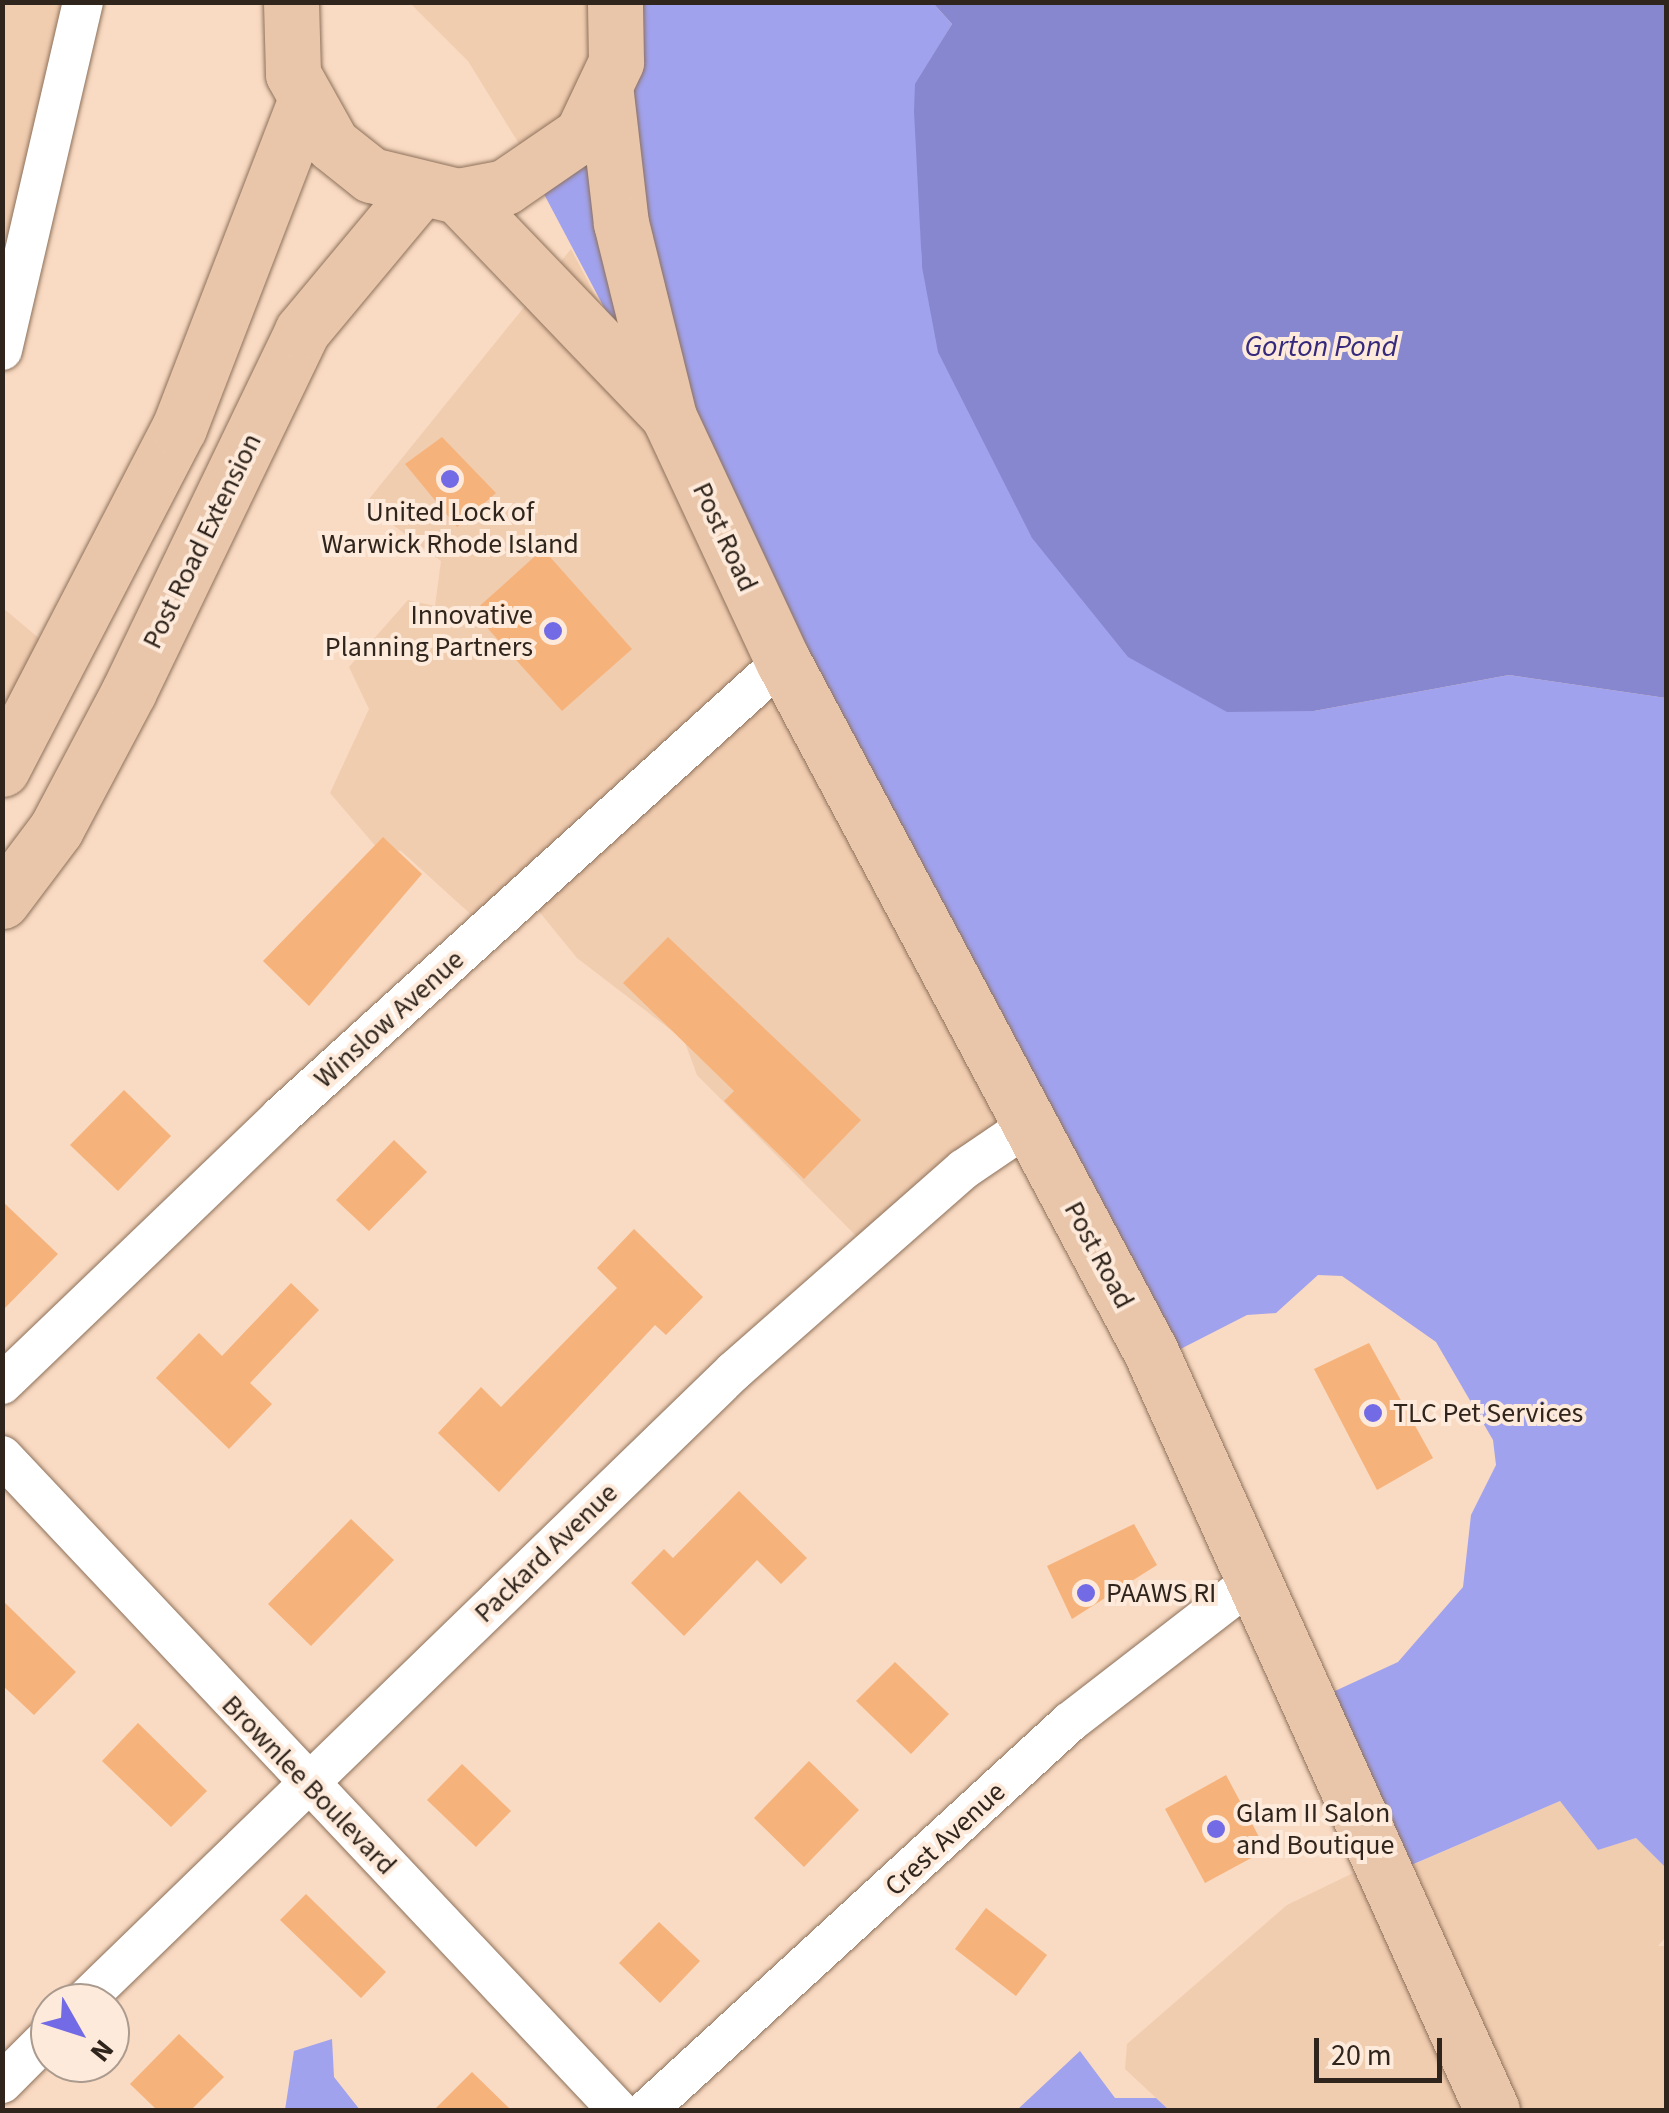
<!DOCTYPE html>
<html>
<head>
<meta charset="utf-8">
<style>
	body { margin:0 }
	#map { position:relative; width:1669px; height:2113px; overflow:hidden; background:#f9dac2; font-family:"Source Sans 3",sans-serif }
	div>[style] { position:absolute }
	.built>* { inset:0; background:#f1cdb0 }
	.forest>* { inset:0; background:#a1a2ed }
	.water>* { inset:0; background:#8787cf }
	.building>* { inset:0; background:#f6b27b }
	.roads { filter:drop-shadow(0 0 2px #8d715b) drop-shadow(0 0 2px #8d715b) }
	.street>* { height:40px; margin:-20px; padding:0 20px; transform-origin:20px; border-radius:20px; background:#fff }
	.primary>* { height:55px; margin:-27.5px; padding:0 27.5px; transform-origin:27.5px; border-radius:27.5px; background:#e9c6aa }
	.dots>* { width:28px; height:28px; translate:-50% -50%; box-sizing:border-box; border:5px solid #fdeadb; border-radius:50% }
	span { translate:-50% -50%; white-space:nowrap; text-align:center; line-height:1.15; -webkit-text-stroke:8px #fdeadb; paint-order:stroke }
	.poi-label { font-size:28px; color:#30251c }
	.right { translate:-100% -50%; text-align:right }
	.left { translate:0 -50%; text-align:left }
	.street-label { font-size:28px; color:#30251c }
	.water-label { font-size:30px; color:#34297d; font-style:italic }
	.frame { position:absolute; inset:0; border:5px solid #30251c; pointer-events:none }
	.north { position:absolute; left:30px; top:1983px; width:100px; height:100px; box-sizing:border-box; background:#fdeadb; border:2px solid #ab9b8f; border-radius:50%; rotate:129deg; font-size:28px; font-weight:700; line-height:40px; text-align:center; color:#30251c }
	.north::after { content:''; display:block; margin:auto; width:35px; height:45px; background:#736ae5; clip-path:polygon(50% 0,100% 100%,50% 72%,0 100%) }
	.scale { position:absolute; left:1314px; top:2038px; width:128px; height:45px; box-sizing:border-box; border:5px solid #30251c; border-top:0; padding-left:12px; font-size:30px; line-height:35px; white-space:nowrap; color:#30251c; -webkit-text-stroke:8px #fdeadb; paint-order:stroke }
</style>
</head>
<body>
<div id="map">
	<div class="built">
		<i style="clip-path:polygon(3px 3px,88px 3px,3px 359px)"></i>
		<i style="clip-path:polygon(410px 3px,631px 3px,558px 122px,521px 147px,468px 61px)"></i>
		<i style="clip-path:polygon(571px 249px,1026px 1119px,868px 1248px,697px 1075px,684px 1040px,577px 958px,533px 904px,487px 929px,401px 851px,378px 849px,330px 793px,369px 709px,349px 667px,408px 600px,435px 606px,441px 561px,365px 504px)"></i>
		<i style="clip-path:polygon(3px 608px,72px 666px,3px 763px)"></i>
		<i style="clip-path:polygon(1560px 1801px,1598px 1850px,1636px 1838px,1666px 1868px,1666px 1937px,1658px 1946px,1666px 1946px,1666px 2110px,1169px 2110px,1125px 2069px,1127px 2044px,1287px 1905px,1378px 1861px,1396px 1872px)"></i>
	</div>
	<div class="forest">
		<i style="clip-path:polygon(631px 3px,933px 3px,952px 24px,916px 84px,922px 267px,1314px 711px,1509px 675px,1666px 698px,1666px 1868px,1636px 1838px,1598px 1850px,1560px 1801px,1395px 1872px,1311px 1702px,1398px 1662px,1463px 1587px,1471px 1515px,1496px 1465px,1493px 1440px,1436px 1342px,1342px 1276px,1318px 1275px,1276px 1313px,1247px 1315px,1161px 1359px,536px 179px)"></i>
		<i style="clip-path:polygon(332px 2039px,334px 2077px,360px 2110px,285px 2110px,294px 2051px)"></i>
		<i style="clip-path:polygon(1080px 2051px,1115px 2098px,1156px 2098px,1169px 2110px,1017px 2110px)"></i>
	</div>
	<div class="water">
		<i style="clip-path:polygon(933px 3px,1666px 3px,1666px 698px,1509px 675px,1314px 711px,1227px 712px,1128px 657px,1032px 538px,938px 352px,922px 267px,914px 111px,915px 84px,952px 24px)"></i>
	</div>
	<div class="building">
		<i style="clip-path:polygon(442px 437px,496px 493px,457px 527px,405px 464px)"></i>
		<i style="clip-path:polygon(543px 549px,632px 649px,562px 711px,473px 612px)"></i>
		<i style="clip-path:polygon(383px 837px,422px 874px,309px 1006px,263px 961px)"></i>
		<i style="clip-path:polygon(668px 937px,861px 1120px,804px 1179px,724px 1101px,734px 1091px,623px 983px)"></i>
		<i style="clip-path:polygon(124px 1090px,171px 1136px,118px 1191px,70px 1145px)"></i>
		<i style="clip-path:polygon(394px 1140px,427px 1172px,369px 1231px,336px 1200px)"></i>
		<i style="clip-path:polygon(2px 1201px,58px 1254px,2px 1311px)"></i>
		<i style="clip-path:polygon(634px 1229px,703px 1297px,666px 1335px,655px 1325px,499px 1492px,438px 1433px,481px 1387px,501px 1407px,617px 1288px,597px 1268px)"></i>
		<i style="clip-path:polygon(291px 1283px,319px 1310px,250px 1383px,272px 1404px,229px 1449px,156px 1378px,199px 1333px,222px 1356px)"></i>
		<i style="clip-path:polygon(1369px 1343px,1433px 1458px,1377px 1490px,1314px 1369px)"></i>
		<i style="clip-path:polygon(739px 1491px,807px 1558px,781px 1584px,757px 1560px,684px 1636px,631px 1583px,664px 1549px,673px 1558px)"></i>
		<i style="clip-path:polygon(351px 1519px,394px 1560px,311px 1646px,268px 1604px)"></i>
		<i style="clip-path:polygon(1134px 1524px,1157px 1565px,1072px 1619px,1047px 1566px)"></i>
		<i style="clip-path:polygon(2px 1600px,76px 1672px,34px 1715px,2px 1685px)"></i>
		<i style="clip-path:polygon(895px 1662px,949px 1714px,911px 1754px,856px 1701px)"></i>
		<i style="clip-path:polygon(138px 1723px,207px 1791px,171px 1827px,102px 1761px)"></i>
		<i style="clip-path:polygon(809px 1761px,859px 1810px,804px 1867px,754px 1818px)"></i>
		<i style="clip-path:polygon(462px 1764px,511px 1811px,476px 1847px,427px 1800px)"></i>
		<i style="clip-path:polygon(1226px 1775px,1266px 1850px,1205px 1883px,1165px 1809px)"></i>
		<i style="clip-path:polygon(306px 1894px,386px 1972px,361px 1998px,280px 1920px)"></i>
		<i style="clip-path:polygon(986px 1908px,1047px 1955px,1016px 1996px,955px 1949px)"></i>
		<i style="clip-path:polygon(659px 1922px,700px 1961px,660px 2003px,619px 1963px)"></i>
		<i style="clip-path:polygon(179px 2034px,224px 2077px,191px 2110px,157px 2110px,130px 2084px)"></i>
		<i style="clip-path:polygon(472px 2072px,511px 2110px,434px 2110px)"></i>
	</div>
	<div class="roads">
		<div class="street">
			<i style="left:2px;top:350px;width:357px;rotate:-76.9deg"></i>
			<i style="left:2px;top:1384px;width:385px;rotate:-43.8deg"></i>
			<i style="left:280px;top:1117px;width:679px;rotate:-42.19deg"></i>
			<i style="left:2px;top:1456px;width:898px;rotate:46.71deg"></i>
			<i style="left:82px;top:2003px;width:908px;rotate:-44.11deg"></i>
			<i style="left:734px;top:1371px;width:306px;rotate:-41.3deg"></i>
			<i style="left:964px;top:1169px;width:78px;rotate:-34.1deg"></i>
			<i style="left:2px;top:2083px;width:68px;rotate:-45deg"></i>
			<i style="left:647px;top:2110px;width:574px;rotate:-42.53deg"></i>
			<i style="left:1070px;top:1722px;width:232px;rotate:-37.7deg"></i>
		</div>
		<div class="primary">
			<i style="left:291px;top:2px;width:72px;rotate:88.4deg"></i>
			<i style="left:293px;top:74px;width:80px;rotate:60.9deg"></i>
			<i style="left:332px;top:144px;width:50px;rotate:38.5deg"></i>
			<i style="left:371px;top:175px;width:89px;rotate:13.6deg"></i>
			<i style="left:458px;top:196px;width:48px;rotate:-10.8deg"></i>
			<i style="left:505px;top:187px;width:93px;rotate:-34.5deg"></i>
			<i style="left:582px;top:134px;width:80px;rotate:-64.7deg"></i>
			<i style="left:616px;top:62px;width:60px;rotate:-91deg"></i>
			<i style="left:606px;top:94px;width:130px;rotate:83.4deg"></i>
			<i style="left:621px;top:223px;width:200px;rotate:76.1deg"></i>
			<i style="left:669px;top:417px;width:269px;rotate:65deg"></i>
			<i style="left:783px;top:661px;width:783px;rotate:61.96deg"></i>
			<i style="left:1151px;top:1352px;width:831px;rotate:65.78deg"></i>
			<i style="left:458px;top:196px;width:298px;rotate:46.2deg"></i>
			<i style="left:2px;top:769px;width:384px;rotate:-62.6deg"></i>
			<i style="left:179px;top:428px;width:347px;rotate:-68.9deg"></i>
			<i style="left:2px;top:901px;width:90px;rotate:-53.1deg"></i>
			<i style="left:56px;top:829px;width:156px;rotate:-62.1deg"></i>
			<i style="left:129px;top:691px;width:399px;rotate:-64.3deg"></i>
			<i style="left:302px;top:331px;width:181px;rotate:-50.2deg"></i>
		</div>
	</div>
	<div class="dots">
		<i style="left:450px;top:479px;background:#736ae5"></i>
		<i style="left:553px;top:631px;background:#736ae5"></i>
		<i style="left:1373px;top:1413px;background:#736ae5"></i>
		<i style="left:1086px;top:1593px;background:#736ae5"></i>
		<i style="left:1216px;top:1829px;background:#736ae5"></i>
	</div>
	<div class="poi-label">
		<span style="left:450px;top:528px">United Lock of<br>Warwick Rhode Island</span>
		<span class="right" style="left:533px;top:631px">Innovative<br>Planning Partners</span>
		<span class="left" style="left:1393px;top:1413px">TLC Pet Services</span>
		<span class="left" style="left:1106px;top:1593px">PAAWS RI</span>
		<span class="left" style="left:1236px;top:1829px">Glam II Salon<br>and Boutique</span>
	</div>
	<div class="street-label">
		<span style="left:725px;top:537px;rotate:65deg">Post Road</span>
		<span style="left:202px;top:541px;rotate:-64deg">Post Road Extension</span>
		<span style="left:389px;top:1019px;rotate:-42deg">Winslow Avenue</span>
		<span style="left:1099px;top:1255px;rotate:62deg">Post Road</span>
		<span style="left:546px;top:1553px;rotate:-44deg">Packard Avenue</span>
		<span style="left:309px;top:1785px;rotate:46deg">Brownlee Boulevard</span>
		<span style="left:945px;top:1839px;rotate:-43deg">Crest Avenue</span>
	</div>
	<div class="water-label">
		<span style="left:1321px;top:347px">Gorton Pond</span>
	</div>
	<div class="frame"></div>
	<div class="north">N</div>
	<div class="scale">20 m</div>
</div>
</body>
</html>
